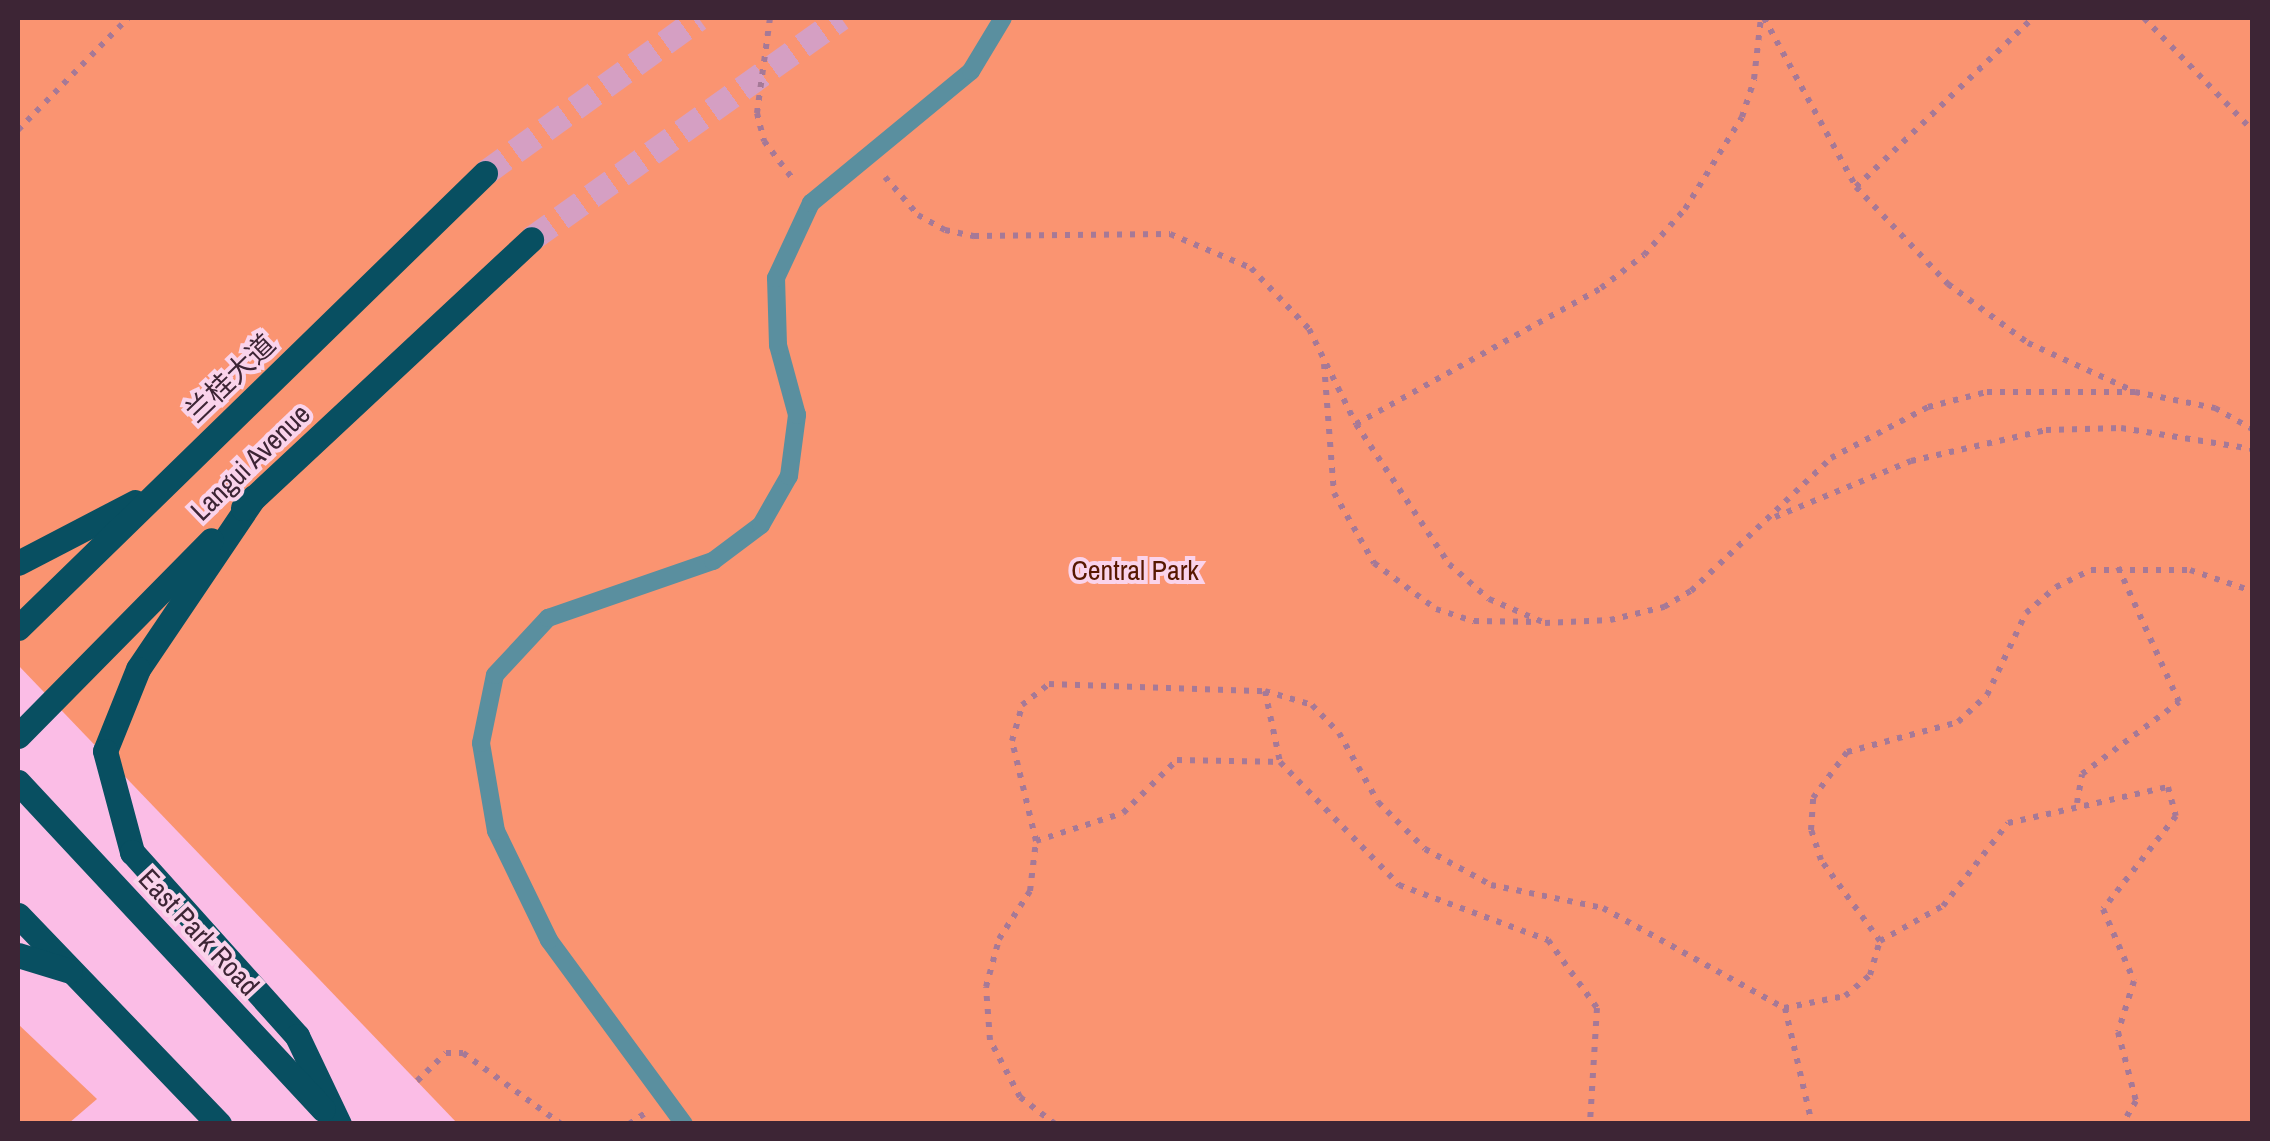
<!DOCTYPE html>
<html>
<head>
<meta charset="utf-8">
<style>
	body { margin:0 }
	#map { position:relative; width:2270px; height:1141px; overflow:hidden; background:#fbbde6; font-family:"Archivo Narrow","Noto Sans SC",sans-serif }
	div>[style] { position:absolute }
	.green>* { inset:0; background:#fa9471 }
	.primary-tunnel>* { height:25px; margin-top:-12.5px; transform-origin:0; background:repeating-linear-gradient(90deg,#d59fc3 0 25px,transparent 0 37px) }
	.path>* { height:6px; margin-top:-3px; transform-origin:0; background:repeating-linear-gradient(90deg,#a67997 0 5px,transparent 0 13px) }
	.service>* { height:18px; margin:-9px; padding:0 9px; transform-origin:9px; border-radius:9px; background:#5a8f9f }
	.primary>* { height:25px; margin:-12.5px; padding:0 12.5px; transform-origin:12.5px; border-radius:12.5px; background:#084f61 }
	span { translate:-50% -50%; white-space:nowrap; text-align:center; line-height:1.15; -webkit-text-stroke:8px #fad3eb; paint-order:stroke }
	.street-label { font-size:28px; color:#3d2535 }
	.park-label { font-size:28px; color:#571800 }
	.frame { position:absolute; inset:0; border:20px solid #3d2535; pointer-events:none }
</style>
</head>
<body>
<div id="map">
	<div class="green">
		<i style="clip-path:polygon(18px 18px,2252px 18px,2252px 1123px,457px 1123px,18px 665px)"></i>
		<i style="clip-path:polygon(18px 1024px,97px 1099px,69px 1123px,18px 1123px)"></i>
	</div>
	<div class="primary-tunnel">
		<i style="left:485px;top:173px;width:264px;rotate:-35.9deg"></i>
		<i style="left:531px;top:239px;width:381px;rotate:-35.5deg"></i>
	</div>
	<div class="path">
		<i style="left:770px;top:18px;width:96px;rotate:97.8deg"></i>
		<i style="left:757px;top:113px;width:29px;rotate:76deg"></i>
		<i style="left:764px;top:141px;width:51px;rotate:52.9deg"></i>
		<i style="left:1764px;top:18px;width:192px;rotate:61.4deg"></i>
		<i style="left:1856px;top:187px;width:134px;rotate:46.5deg"></i>
		<i style="left:1948px;top:284px;width:99px;rotate:36.4deg"></i>
		<i style="left:2028px;top:343px;width:111px;rotate:24.5deg"></i>
		<i style="left:2144px;top:18px;width:156px;rotate:46deg"></i>
		<i style="left:18px;top:130px;width:157px;rotate:-45.5deg"></i>
		<i style="left:885px;top:177px;width:50px;rotate:49deg"></i>
		<i style="left:918px;top:215px;width:31px;rotate:29deg"></i>
		<i style="left:945px;top:230px;width:30px;rotate:12deg"></i>
		<i style="left:974px;top:236px;width:196px;rotate:-0.6deg"></i>
		<i style="left:1170px;top:234px;width:88px;rotate:22.8deg"></i>
		<i style="left:1251px;top:268px;width:84px;rotate:46.4deg"></i>
		<i style="left:1309px;top:329px;width:106px;rotate:63.7deg"></i>
		<i style="left:1356px;top:424px;width:168px;rotate:56.4deg"></i>
		<i style="left:1449px;top:564px;width:53px;rotate:41.2deg"></i>
		<i style="left:1489px;top:599px;width:61px;rotate:23.2deg"></i>
		<i style="left:1545px;top:623px;width:65px;rotate:-2.6deg"></i>
		<i style="left:1610px;top:620px;width:56px;rotate:-13.5deg"></i>
		<i style="left:1664px;top:607px;width:31px;rotate:-31deg"></i>
		<i style="left:1691px;top:591px;width:193px;rotate:-43.5deg"></i>
		<i style="left:1831px;top:458px;width:110px;rotate:-27.7deg"></i>
		<i style="left:1928px;top:407px;width:61px;rotate:-14.3deg"></i>
		<i style="left:1987px;top:392px;width:148px"></i>
		<i style="left:2135px;top:392px;width:82px;rotate:11.3deg"></i>
		<i style="left:2215px;top:408px;width:43px;rotate:29.6deg"></i>
		<i style="left:1856px;top:187px;width:245px;rotate:-43.7deg"></i>
		<i style="left:1324px;top:364px;width:129px;rotate:85.6deg"></i>
		<i style="left:1334px;top:493px;width:81px;rotate:60.3deg"></i>
		<i style="left:1374px;top:563px;width:77px;rotate:36.6deg"></i>
		<i style="left:1436px;top:609px;width:40px;rotate:18deg"></i>
		<i style="left:1474px;top:621px;width:65px;rotate:0.9deg"></i>
		<i style="left:1356px;top:424px;width:280px;rotate:-29deg"></i>
		<i style="left:1601px;top:288px;width:54px;rotate:-37.5deg"></i>
		<i style="left:1644px;top:255px;width:62px;rotate:-48.3deg"></i>
		<i style="left:1685px;top:209px;width:108px;rotate:-58.2deg"></i>
		<i style="left:1742px;top:117px;width:40px;rotate:-72deg"></i>
		<i style="left:1754px;top:79px;width:61px;rotate:-83.5deg"></i>
		<i style="left:1775px;top:517px;width:147px;rotate:-22.4deg"></i>
		<i style="left:1911px;top:461px;width:139px;rotate:-12.9deg"></i>
		<i style="left:2046px;top:430px;width:75px;rotate:-1.5deg"></i>
		<i style="left:2121px;top:428px;width:133px;rotate:9.1deg"></i>
		<i style="left:1265px;top:691px;width:73px;rotate:78.1deg"></i>
		<i style="left:1280px;top:762px;width:171px;rotate:45.9deg"></i>
		<i style="left:1399px;top:885px;width:159px;rotate:20.3deg"></i>
		<i style="left:1548px;top:940px;width:84px;rotate:54.2deg"></i>
		<i style="left:1597px;top:1008px;width:116px;rotate:93.5deg"></i>
		<i style="left:2077px;top:803px;width:29px;rotate:-80deg"></i>
		<i style="left:2082px;top:774px;width:121px;rotate:-36.6deg"></i>
		<i style="left:2179px;top:702px;width:148px;rotate:-114.3deg"></i>
		<i style="left:1036px;top:841px;width:91px;rotate:-17.8deg"></i>
		<i style="left:1123px;top:813px;width:76px;rotate:-44.5deg"></i>
		<i style="left:1177px;top:760px;width:103px;rotate:1.1deg"></i>
		<i style="left:1880px;top:941px;width:72px;rotate:-29.1deg"></i>
		<i style="left:1943px;top:906px;width:105px;rotate:-51.9deg"></i>
		<i style="left:2008px;top:823px;width:164px;rotate:-12.7deg"></i>
		<i style="left:2168px;top:787px;width:30px;rotate:75deg"></i>
		<i style="left:2176px;top:816px;width:118px;rotate:128.1deg"></i>
		<i style="left:2103px;top:909px;width:78px;rotate:66.7deg"></i>
		<i style="left:2134px;top:981px;width:53px;rotate:107.4deg"></i>
		<i style="left:2118px;top:1032px;width:71px;rotate:75.4deg"></i>
		<i style="left:2136px;top:1101px;width:27px;rotate:121deg"></i>
		<i style="left:1785px;top:1008px;width:119px;rotate:76.9deg"></i>
		<i style="left:417px;top:1081px;width:40px;rotate:-44deg"></i>
		<i style="left:446px;top:1053px;width:17px"></i>
		<i style="left:463px;top:1053px;width:121px;rotate:35.9deg"></i>
		<i style="left:629px;top:1124px;width:22px;rotate:-34deg"></i>
		<i style="left:1055px;top:1124px;width:44px;rotate:-142.4deg"></i>
		<i style="left:1020px;top:1097px;width:64px;rotate:-117.8deg"></i>
		<i style="left:990px;top:1040px;width:53px;rotate:-94.3deg"></i>
		<i style="left:986px;top:987px;width:50px;rotate:-74.8deg"></i>
		<i style="left:999px;top:939px;width:57px;rotate:-57.1deg"></i>
		<i style="left:1030px;top:891px;width:50px;rotate:-83.2deg"></i>
		<i style="left:1036px;top:841px;width:103px;rotate:-103.5deg"></i>
		<i style="left:1012px;top:741px;width:37px;rotate:-74deg"></i>
		<i style="left:1022px;top:705px;width:34px;rotate:-38deg"></i>
		<i style="left:1049px;top:684px;width:216px;rotate:1.9deg"></i>
		<i style="left:1265px;top:691px;width:49px;rotate:16.6deg"></i>
		<i style="left:1312px;top:705px;width:39px;rotate:46deg"></i>
		<i style="left:1339px;top:733px;width:79px;rotate:60.5deg"></i>
		<i style="left:1378px;top:802px;width:66px;rotate:45deg"></i>
		<i style="left:1425px;top:849px;width:75px;rotate:28.6deg"></i>
		<i style="left:1491px;top:885px;width:114px;rotate:11.6deg"></i>
		<i style="left:1603px;top:908px;width:207px;rotate:28.9deg"></i>
		<i style="left:1784px;top:1008px;width:62px;rotate:-11.1deg"></i>
		<i style="left:1845px;top:996px;width:33px;rotate:-40deg"></i>
		<i style="left:1870px;top:975px;width:35px;rotate:-74deg"></i>
		<i style="left:1880px;top:941px;width:100px;rotate:-126.1deg"></i>
		<i style="left:1821px;top:860px;width:32px;rotate:-108deg"></i>
		<i style="left:1811px;top:830px;width:32px;rotate:-86deg"></i>
		<i style="left:1813px;top:798px;width:57px;rotate:-53.5deg"></i>
		<i style="left:1847px;top:752px;width:115px;rotate:-15.1deg"></i>
		<i style="left:1958px;top:722px;width:40px;rotate:-43deg"></i>
		<i style="left:1987px;top:695px;width:91px;rotate:-64.6deg"></i>
		<i style="left:2026px;top:613px;width:40px;rotate:-41deg"></i>
		<i style="left:2056px;top:587px;width:39px;rotate:-26deg"></i>
		<i style="left:2091px;top:570px;width:99px"></i>
		<i style="left:2190px;top:570px;width:65px;rotate:18.7deg"></i>
	</div>
	<div class="service">
		<i style="left:684px;top:1124px;width:228px;rotate:-126.3deg"></i>
		<i style="left:549px;top:940px;width:121px;rotate:-115.9deg"></i>
		<i style="left:496px;top:831px;width:89px;rotate:-99.7deg"></i>
		<i style="left:481px;top:743px;width:69px;rotate:-78.4deg"></i>
		<i style="left:495px;top:675px;width:78px;rotate:-47.1deg"></i>
		<i style="left:548px;top:618px;width:175px;rotate:-19.1deg"></i>
		<i style="left:713px;top:561px;width:60px;rotate:-36.9deg"></i>
		<i style="left:761px;top:525px;width:56px;rotate:-60.3deg"></i>
		<i style="left:789px;top:476px;width:62px;rotate:-82.5deg"></i>
		<i style="left:797px;top:415px;width:73px;rotate:-105.2deg"></i>
		<i style="left:778px;top:345px;width:67px;rotate:-91.7deg"></i>
		<i style="left:776px;top:278px;width:83px;rotate:-65deg"></i>
		<i style="left:811px;top:203px;width:207px;rotate:-39.5deg"></i>
		<i style="left:971px;top:71px;width:62px;rotate:-58.9deg"></i>
	</div>
	<div class="primary">
		<i style="left:254px;top:497px;width:207px;rotate:124deg"></i>
		<i style="left:138px;top:669px;width:88px;rotate:111.9deg"></i>
		<i style="left:105px;top:751px;width:105px;rotate:75deg"></i>
		<i style="left:132px;top:852px;width:247px;rotate:48.1deg"></i>
		<i style="left:297px;top:1036px;width:98px;rotate:64.5deg"></i>
		<i style="left:243px;top:508px;width:394px;rotate:-43deg"></i>
		<i style="left:18px;top:563px;width:132px;rotate:-27.5deg"></i>
		<i style="left:18px;top:628px;width:652px;rotate:-44.25deg"></i>
		<i style="left:18px;top:736px;width:275px;rotate:-45.4deg"></i>
		<i style="left:18px;top:782px;width:447px;rotate:47deg"></i>
		<i style="left:18px;top:915px;width:290px;rotate:46.1deg"></i>
		<i style="left:18px;top:955px;width:54px;rotate:17.1deg"></i>
	</div>
	<div class="street-label">
		<span style="left:230px;top:378px;rotate:-44deg">兰桂大道</span>
		<span style="left:250px;top:462px;rotate:-44deg">Langui Avenue</span>
		<span style="left:199px;top:932px;rotate:47deg">East Park Road</span>
	</div>
	<div class="park-label">
		<span style="left:1135px;top:570px">Central Park</span>
	</div>
	<div class="frame"></div>
</div>
</body>
</html>
